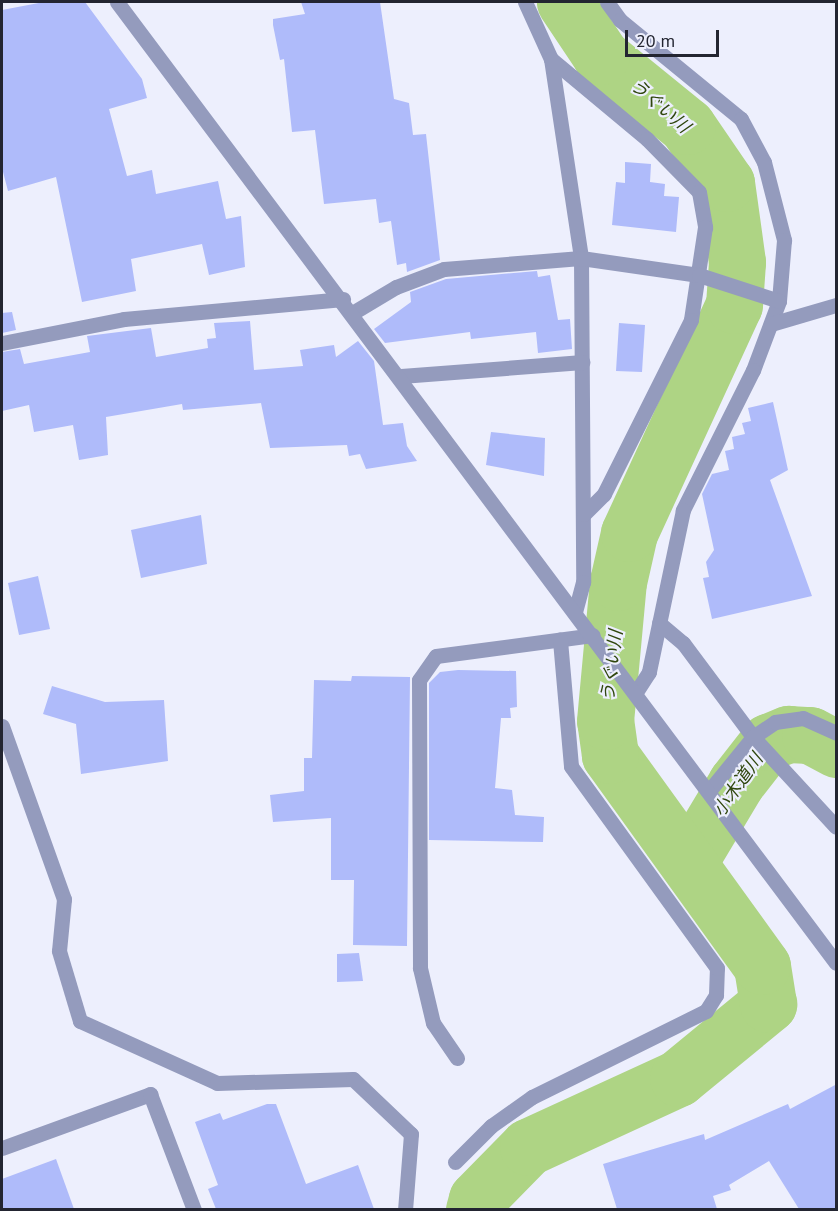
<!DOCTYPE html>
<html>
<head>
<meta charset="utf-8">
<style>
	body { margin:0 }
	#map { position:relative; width:838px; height:1211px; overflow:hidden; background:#edeffd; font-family:"PT Sans","Noto Sans JP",sans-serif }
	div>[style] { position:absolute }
	.river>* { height:57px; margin:-28.5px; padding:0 28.5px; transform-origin:28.5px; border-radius:28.5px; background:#aed484 }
	.building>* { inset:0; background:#afbbfa }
	.minor>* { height:15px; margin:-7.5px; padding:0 7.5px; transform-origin:7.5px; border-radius:7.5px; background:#949bbd }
	.tertiary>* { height:15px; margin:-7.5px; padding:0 7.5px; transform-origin:7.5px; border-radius:7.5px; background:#949bbd }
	span { translate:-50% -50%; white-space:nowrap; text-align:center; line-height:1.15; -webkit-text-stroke:4.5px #edeffd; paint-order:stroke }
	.water-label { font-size:18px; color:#2f460d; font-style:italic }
	.frame { position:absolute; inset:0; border:3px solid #232531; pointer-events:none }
	.scale { position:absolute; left:625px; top:30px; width:94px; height:27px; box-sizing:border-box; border:3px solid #232531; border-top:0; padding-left:8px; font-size:18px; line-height:21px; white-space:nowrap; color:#232531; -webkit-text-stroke:4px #edeffd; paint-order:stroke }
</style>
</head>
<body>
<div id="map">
	<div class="river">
		<i style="left:690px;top:860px;width:90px;rotate:-59.1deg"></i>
		<i style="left:736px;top:783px;width:52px;rotate:-52deg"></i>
		<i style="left:768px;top:742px;width:22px;rotate:-22deg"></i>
		<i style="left:788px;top:734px;width:22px;rotate:3deg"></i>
		<i style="left:810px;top:735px;width:30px;rotate:28deg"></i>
		<i style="left:474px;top:1210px;width:11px;rotate:-75deg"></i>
		<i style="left:477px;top:1199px;width:73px;rotate:-45.6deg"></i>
		<i style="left:528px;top:1147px;width:165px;rotate:-24.7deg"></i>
		<i style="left:678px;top:1078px;width:117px;rotate:-39.4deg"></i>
		<i style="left:768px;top:1004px;width:38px;rotate:-99deg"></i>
		<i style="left:762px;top:966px;width:260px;rotate:-125.8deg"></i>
		<i style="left:610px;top:755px;width:34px;rotate:-98deg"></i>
		<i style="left:605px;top:721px;width:140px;rotate:-84.7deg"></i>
		<i style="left:618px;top:582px;width:50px;rotate:-77.3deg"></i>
		<i style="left:629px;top:533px;width:251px;rotate:-65.3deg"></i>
		<i style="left:734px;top:305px;width:43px;rotate:-86deg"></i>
		<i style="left:737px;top:262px;width:80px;rotate:-97.9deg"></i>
		<i style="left:726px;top:183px;width:69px;rotate:-124.4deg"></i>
		<i style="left:687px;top:126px;width:111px;rotate:-140.9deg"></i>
		<i style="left:601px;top:56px;width:65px;rotate:-123.7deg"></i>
	</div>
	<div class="building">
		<i style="clip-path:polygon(44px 2px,85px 2px,142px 79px,147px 98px,109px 109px,127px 176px,152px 170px,156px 194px,218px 181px,226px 219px,241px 216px,245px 267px,209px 275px,202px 244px,131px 259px,136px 291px,82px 302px,56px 177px,8px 191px,2px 168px,2px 10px)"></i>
		<i style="clip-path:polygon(301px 2px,380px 2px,394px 99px,409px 103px,413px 135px,426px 134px,440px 260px,407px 272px,406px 263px,397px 265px,391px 221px,379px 223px,376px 199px,324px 204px,315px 130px,292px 132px,284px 59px,280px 60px,273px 25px,273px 19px,305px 14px)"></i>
		<i style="clip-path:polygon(625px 162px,651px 164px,650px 182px,665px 184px,664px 196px,679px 197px,676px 232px,612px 225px,616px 182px,625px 183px)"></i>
		<i style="clip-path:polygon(537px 271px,538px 277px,550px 275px,558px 320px,570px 319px,572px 349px,538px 353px,536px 332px,471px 339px,470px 332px,385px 343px,374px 329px,411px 302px,410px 292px,446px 279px)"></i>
		<i style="clip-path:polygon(12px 312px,16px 330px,2px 333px,2px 313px)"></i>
		<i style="clip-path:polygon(250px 321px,254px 370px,303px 366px,300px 350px,334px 345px,336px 357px,358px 341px,374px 361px,383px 425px,403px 423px,407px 446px,417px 461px,366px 469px,360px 454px,349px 456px,347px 445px,270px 448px,261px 403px,183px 410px,182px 404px,106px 417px,108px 455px,79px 460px,73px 425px,34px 432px,29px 405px,2px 411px,2px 352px,20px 349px,24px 364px,90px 352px,87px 336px,151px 328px,156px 357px,208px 348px,207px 339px,216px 338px,214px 323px)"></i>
		<i style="clip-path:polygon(619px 323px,645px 325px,642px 372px,616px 371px)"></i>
		<i style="clip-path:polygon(773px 402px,788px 470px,770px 480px,812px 596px,712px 619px,703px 578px,709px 577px,706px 562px,714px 550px,702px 494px,712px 474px,729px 470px,725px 451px,734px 449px,732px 437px,745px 434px,742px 423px,751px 421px,748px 408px)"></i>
		<i style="clip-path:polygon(491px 432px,545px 438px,544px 476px,486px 465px)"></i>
		<i style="clip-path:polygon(201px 515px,207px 564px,141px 578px,131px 530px)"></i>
		<i style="clip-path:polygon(38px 576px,50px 629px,19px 635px,8px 583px)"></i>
		<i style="clip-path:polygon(458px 670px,516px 671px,517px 707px,510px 708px,511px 718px,501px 718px,495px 788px,512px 790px,515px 815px,544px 817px,543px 842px,429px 840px,429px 683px,440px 672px)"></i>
		<i style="clip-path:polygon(352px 676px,410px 677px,407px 946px,353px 945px,354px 880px,331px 880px,331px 818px,273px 822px,270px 795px,304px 791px,304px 758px,312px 758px,314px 680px,351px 681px)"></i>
		<i style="clip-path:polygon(52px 686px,105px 702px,164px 700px,168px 761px,81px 774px,76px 724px,43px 714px)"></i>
		<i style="clip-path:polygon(359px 953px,363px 981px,337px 982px,337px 954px)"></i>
		<i style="clip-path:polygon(837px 1084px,837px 1209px,799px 1209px,769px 1161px,729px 1185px,731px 1190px,713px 1196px,717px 1209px,617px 1209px,603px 1164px,704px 1134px,705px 1140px,788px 1104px,790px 1109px)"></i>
		<i style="clip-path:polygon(267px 1104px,276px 1104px,306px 1184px,358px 1165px,374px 1209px,216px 1209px,208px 1189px,218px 1185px,195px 1122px,220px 1113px,223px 1120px)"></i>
		<i style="clip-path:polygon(56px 1159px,74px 1209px,2px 1209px,2px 1179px)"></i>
	</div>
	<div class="minor">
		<i style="left:525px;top:2px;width:63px;rotate:65.5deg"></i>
		<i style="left:551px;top:59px;width:201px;rotate:81.4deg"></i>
		<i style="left:581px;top:258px;width:324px;rotate:89.6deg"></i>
		<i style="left:583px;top:582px;width:30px;rotate:105deg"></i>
		<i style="left:607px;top:2px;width:22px;rotate:54deg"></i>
		<i style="left:620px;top:20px;width:156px;rotate:39.3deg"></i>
		<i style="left:741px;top:119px;width:49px;rotate:61.9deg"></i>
		<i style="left:764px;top:162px;width:81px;rotate:75.6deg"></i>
		<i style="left:784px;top:240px;width:61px;rotate:94.7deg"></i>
		<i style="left:779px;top:301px;width:74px;rotate:110.6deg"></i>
		<i style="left:753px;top:370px;width:157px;rotate:116.6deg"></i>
		<i style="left:683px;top:510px;width:166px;rotate:101.9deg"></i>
		<i style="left:649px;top:672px;width:24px;rotate:123deg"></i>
		<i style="left:551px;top:59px;width:125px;rotate:39.8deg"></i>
		<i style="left:647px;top:139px;width:74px;rotate:45.5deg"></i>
		<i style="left:699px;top:192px;width:36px;rotate:80deg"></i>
		<i style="left:705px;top:227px;width:94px;rotate:98.6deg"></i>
		<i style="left:691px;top:320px;width:195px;rotate:116.6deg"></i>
		<i style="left:604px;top:494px;width:28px;rotate:135deg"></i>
		<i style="left:354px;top:312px;width:49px;rotate:-30.8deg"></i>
		<i style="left:396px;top:287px;width:51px;rotate:-20.6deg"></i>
		<i style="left:444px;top:269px;width:137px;rotate:-4.6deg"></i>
		<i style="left:581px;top:258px;width:119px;rotate:8.2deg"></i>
		<i style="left:699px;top:275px;width:84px;rotate:18deg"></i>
		<i style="left:771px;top:324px;width:68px;rotate:-16.3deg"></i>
		<i style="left:2px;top:343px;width:124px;rotate:-11.1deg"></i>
		<i style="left:124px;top:319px;width:220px;rotate:-5.2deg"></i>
		<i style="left:401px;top:376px;width:182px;rotate:-4.4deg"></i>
		<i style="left:659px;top:623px;width:31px;rotate:40deg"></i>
		<i style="left:683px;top:643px;width:117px;rotate:53.3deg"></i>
		<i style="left:753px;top:737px;width:122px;rotate:47.3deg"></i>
		<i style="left:2px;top:726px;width:184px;rotate:70.3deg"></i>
		<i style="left:64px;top:899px;width:52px;rotate:95.5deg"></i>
		<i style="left:59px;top:951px;width:73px;rotate:73.3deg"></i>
		<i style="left:80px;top:1021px;width:150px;rotate:24.3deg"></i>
		<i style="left:217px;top:1083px;width:136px;rotate:-1.7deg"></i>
		<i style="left:353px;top:1079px;width:80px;rotate:43.5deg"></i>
		<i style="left:411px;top:1134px;width:76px;rotate:94.5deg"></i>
		<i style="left:709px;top:791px;width:70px;rotate:-50.8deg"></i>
		<i style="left:753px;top:737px;width:27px;rotate:-34deg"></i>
		<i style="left:775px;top:722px;width:28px;rotate:-8deg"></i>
		<i style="left:803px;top:718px;width:36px;rotate:24deg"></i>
		<i style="left:457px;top:1058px;width:42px;rotate:-124.4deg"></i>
		<i style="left:433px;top:1023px;width:57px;rotate:-103.3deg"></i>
		<i style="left:420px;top:968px;width:288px;rotate:-90.2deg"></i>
		<i style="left:419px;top:680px;width:29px;rotate:-55deg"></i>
		<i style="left:436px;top:656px;width:158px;rotate:-7.6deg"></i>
		<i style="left:2px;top:1148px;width:158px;rotate:-20deg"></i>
		<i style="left:150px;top:1094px;width:124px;rotate:69.2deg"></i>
		<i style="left:455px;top:1162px;width:51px;rotate:-45deg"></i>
		<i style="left:491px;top:1126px;width:50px;rotate:-35.3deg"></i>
		<i style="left:532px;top:1097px;width:194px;rotate:-26.3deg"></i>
		<i style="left:706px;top:1011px;width:19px;rotate:-58deg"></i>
		<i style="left:716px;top:995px;width:27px;rotate:-88deg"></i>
		<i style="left:717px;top:968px;width:249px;rotate:-125.9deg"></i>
		<i style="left:571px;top:766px;width:127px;rotate:-95deg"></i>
	</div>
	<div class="tertiary">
		<i style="left:117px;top:2px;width:1200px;rotate:53.2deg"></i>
	</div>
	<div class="water-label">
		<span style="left:660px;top:106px;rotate:41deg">うぐい川</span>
		<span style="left:612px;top:666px;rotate:-83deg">うぐい川</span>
		<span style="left:738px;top:785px;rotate:-55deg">小木道川</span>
	</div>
	<div class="frame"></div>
	<div class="scale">20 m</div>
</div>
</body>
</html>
